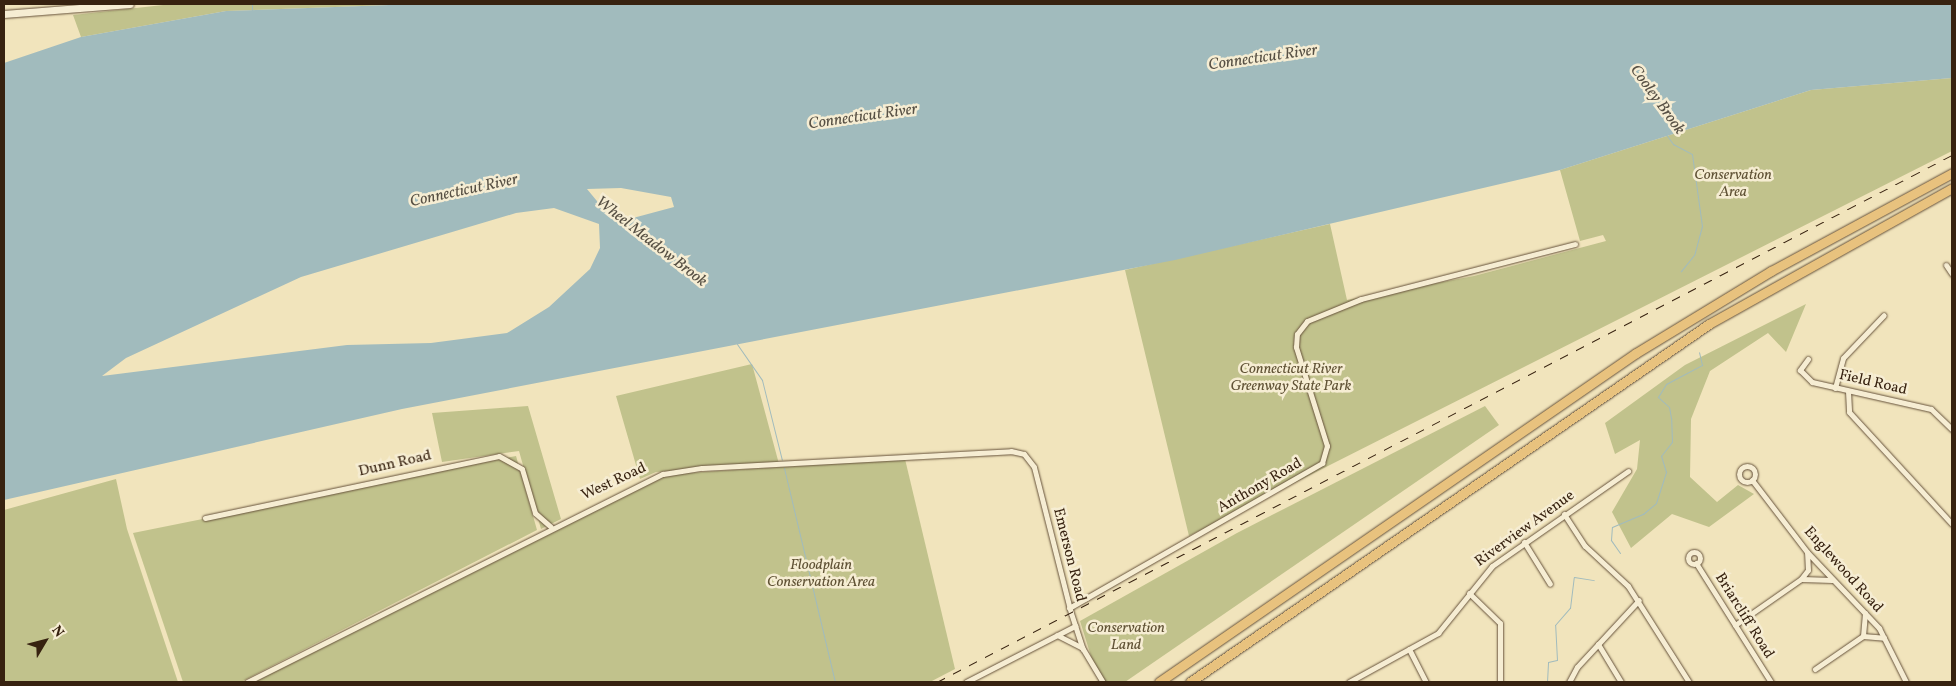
<!DOCTYPE html>
<html>
<head>
<meta charset="utf-8">
<style>
	body { margin:0 }
	#map { position:relative; width:1956px; height:686px; overflow:hidden; background:#f1e4bc; font-family:Vollkorn,serif }
	div>[style] { position:absolute }
	.green>* { inset:0; background:#c1c28c }
	.water>* { inset:0; background:#a1bbbd }
	.stream>* { height:1px; margin:-0.5px; padding:0 0.5px; transform-origin:0.5px; border-radius:0.5px; background:#a1bbbd }
	.roads { filter:drop-shadow(0 0 1px #66523b) drop-shadow(0 0 1px #66523b) }
	.street>* { height:5px; margin:-2.5px; padding:0 2.5px; transform-origin:2.5px; border-radius:2.5px; background:#f6edd3 }
	.street>.ring { margin:-2.5px; padding:0; box-sizing:content-box; background:none; border:5px solid #f6edd3; border-radius:50% }
	.secondary>* { height:7px; margin:-3.5px; padding:0 3.5px; transform-origin:3.5px; border-radius:3.5px; background:#f6edd3 }
	.highway>* { height:9px; margin:-4.5px; padding:0 4.5px; transform-origin:4.5px; border-radius:4.5px; background:#e8c27e }
	.rail>* { height:1px; margin-top:-0.5px; transform-origin:0; background:repeating-linear-gradient(90deg,#372210 0 9px,transparent 0 18px) }
	span { translate:-50% -50%; white-space:nowrap; text-align:center; line-height:1.15; -webkit-text-stroke:5px #f6edd3; paint-order:stroke }
	.park-label { font-size:15px; color:#605235; font-style:italic }
	.street-label { font-size:15px; color:#372210 }
	.water-label { font-size:16px; color:#575044; font-style:italic }
	.frame { position:absolute; inset:0; border:5px solid #372210; pointer-events:none }
	.north { position:absolute; left:20px; top:616px; width:50px; height:50px; -webkit-text-stroke:4px #f6edd3; paint-order:stroke; rotate:53deg; font-size:14px; font-weight:700; line-height:20px; text-align:center; color:#372210 }
	.north::after { content:''; display:block; margin:auto; width:18px; height:22px; background:#372210; clip-path:polygon(50% 0,100% 100%,50% 72%,0 100%) }
</style>
</head>
<body>
<div id="map">
	<div class="green">
		<i style="clip-path:polygon(172px 4px,416px 4px,226px 11px,81px 37px,73px 15px)"></i>
		<i style="clip-path:polygon(1952px 78px,1952px 151px,1189px 536px,1125px 270px,1330px 224px,1347px 300px,1474px 276px,1606px 241px,1603px 235px,1580px 241px,1560px 170px,1811px 90px)"></i>
		<i style="clip-path:polygon(1806px 304px,1786px 352px,1768px 333px,1710px 371px,1691px 419px,1690px 477px,1717px 502px,1738px 485px,1754px 494px,1709px 527px,1672px 514px,1631px 548px,1612px 512px,1637px 469px,1640px 440px,1615px 454px,1605px 423px,1685px 365px)"></i>
		<i style="clip-path:polygon(752px 364px,779px 464px,656px 472px,640px 479px,616px 396px)"></i>
		<i style="clip-path:polygon(528px 406px,561px 519px,541px 529px,519px 451px,442px 462px,432px 413px)"></i>
		<i style="clip-path:polygon(1485px 406px,1499px 425px,1125px 682px,1099px 682px,1080px 621px,1237px 533px)"></i>
		<i style="clip-path:polygon(516px 456px,537px 530px,241px 682px,183px 682px,133px 533px)"></i>
		<i style="clip-path:polygon(905px 459px,955px 669px,930px 682px,252px 682px,657px 475px)"></i>
		<i style="clip-path:polygon(116px 479px,127px 529px,178px 682px,4px 682px,4px 510px)"></i>
	</div>
	<div class="water">
		<i style="clip-path:polygon(evenodd,416px 4px,1952px 4px,1952px 78px,1811px 90px,1560px 170px,1175px 260px,402px 409px,4px 500px,4px 63px,81px 37px,226px 11px,416px 4px,621px 188px,671px 197px,674px 207px,633px 218px,606px 212px,587px 189px,621px 188px,416px 4px,554px 208px,599px 224px,600px 248px,590px 269px,549px 307px,507px 333px,431px 343px,347px 345px,102px 376px,126px 358px,301px 277px,516px 213px,554px 208px)"></i>
	</div>
	<div class="stream">
		<i style="left:252px;top:10px;width:6px;rotate:-90deg"></i>
		<i style="left:1665px;top:133px;width:14px;rotate:54deg"></i>
		<i style="left:1673px;top:144px;width:21px;rotate:28deg"></i>
		<i style="left:1692px;top:154px;width:73px;rotate:82.1deg"></i>
		<i style="left:1702px;top:226px;width:30px;rotate:105deg"></i>
		<i style="left:1694px;top:255px;width:21px;rotate:129deg"></i>
		<i style="left:737px;top:344px;width:44px;rotate:55.2deg"></i>
		<i style="left:762px;top:380px;width:82px;rotate:76deg"></i>
		<i style="left:784px;top:468px;width:220px;rotate:76.6deg"></i>
		<i style="left:1620px;top:553px;width:16px;rotate:-125deg"></i>
		<i style="left:1611px;top:540px;width:13px;rotate:-86deg"></i>
		<i style="left:1612px;top:527px;width:34px;rotate:-23deg"></i>
		<i style="left:1643px;top:514px;width:17px;rotate:-40deg"></i>
		<i style="left:1656px;top:503px;width:33px;rotate:-72deg"></i>
		<i style="left:1666px;top:472px;width:17px;rotate:-107deg"></i>
		<i style="left:1661px;top:456px;width:18px;rotate:-52deg"></i>
		<i style="left:1672px;top:442px;width:24px;rotate:-92deg"></i>
		<i style="left:1671px;top:418px;width:11px;rotate:-100deg"></i>
		<i style="left:1669px;top:407px;width:15px;rotate:-138deg"></i>
		<i style="left:1658px;top:397px;width:15px;rotate:-58deg"></i>
		<i style="left:1666px;top:384px;width:41px;rotate:-27.8deg"></i>
		<i style="left:1702px;top:365px;width:13px;rotate:-103deg"></i>
		<i style="left:1547px;top:682px;width:20px;rotate:-87deg"></i>
		<i style="left:1548px;top:662px;width:9px;rotate:-13deg"></i>
		<i style="left:1557px;top:660px;width:35px;rotate:-93deg"></i>
		<i style="left:1555px;top:625px;width:23px;rotate:-49deg"></i>
		<i style="left:1570px;top:608px;width:31px;rotate:-83deg"></i>
		<i style="left:1574px;top:577px;width:20px;rotate:9deg"></i>
	</div>
	<div class="roads">
		<div class="street">
			<i style="left:1946px;top:265px;width:11px;rotate:56deg"></i>
			<i style="left:1808px;top:359px;width:14px;rotate:126deg"></i>
			<i style="left:1800px;top:370px;width:17px;rotate:45deg"></i>
			<i style="left:1812px;top:382px;width:122px;rotate:12.8deg"></i>
			<i style="left:1931px;top:409px;width:29px;rotate:44deg"></i>
			<i style="left:1835px;top:388px;width:31px;rotate:-75deg"></i>
			<i style="left:1843px;top:358px;width:59px;rotate:-46.4deg"></i>
			<i style="left:1848px;top:391px;width:21px;rotate:87deg"></i>
			<i style="left:1849px;top:412px;width:152px;rotate:47.4deg"></i>
			<i class="ring" style="left:1739px;top:466px;width:11px;height:11px"></i>
			<i style="left:1752px;top:480px;width:91px;rotate:52.6deg"></i>
			<i style="left:1807px;top:552px;width:105px;rotate:46.5deg"></i>
			<i style="left:1879px;top:628px;width:60px;rotate:63.4deg"></i>
			<i style="left:1564px;top:514px;width:38px;rotate:57deg"></i>
			<i style="left:1585px;top:546px;width:59px;rotate:42.9deg"></i>
			<i style="left:1628px;top:586px;width:114px;rotate:57.6deg"></i>
			<i style="left:205px;top:518px;width:300px;rotate:-11.9deg"></i>
			<i style="left:499px;top:456px;width:26px;rotate:29deg"></i>
			<i style="left:522px;top:469px;width:46px;rotate:73.5deg"></i>
			<i style="left:535px;top:513px;width:21px;rotate:41deg"></i>
			<i style="left:1524px;top:542px;width:49px;rotate:58.2deg"></i>
			<i class="ring" style="left:1688px;top:552px;width:7px;height:7px"></i>
			<i style="left:1696px;top:563px;width:141px;rotate:57.8deg"></i>
			<i style="left:1802px;top:579px;width:30px;rotate:2deg"></i>
			<i style="left:1469px;top:593px;width:43px;rotate:44.1deg"></i>
			<i style="left:1500px;top:623px;width:59px;rotate:90deg"></i>
			<i style="left:1069px;top:608px;width:292px;rotate:-29.8deg"></i>
			<i style="left:1322px;top:463px;width:18px;rotate:-74deg"></i>
			<i style="left:1327px;top:446px;width:104px;rotate:-107.4deg"></i>
			<i style="left:1296px;top:347px;width:13px;rotate:-86deg"></i>
			<i style="left:1297px;top:334px;width:16px;rotate:-52deg"></i>
			<i style="left:1307px;top:321px;width:58px;rotate:-22.2deg"></i>
			<i style="left:1361px;top:299px;width:221px;rotate:-14.4deg"></i>
			<i style="left:1735px;top:625px;width:80px;rotate:-34.9deg"></i>
			<i style="left:1801px;top:579px;width:11px;rotate:-52deg"></i>
			<i style="left:1808px;top:570px;width:17px;rotate:-93deg"></i>
			<i style="left:1057px;top:635px;width:28px;rotate:27deg"></i>
			<i style="left:1863px;top:636px;width:21px;rotate:5deg"></i>
			<i style="left:1598px;top:644px;width:44px;rotate:58.8deg"></i>
			<i style="left:1409px;top:649px;width:37px;rotate:63deg"></i>
			<i style="left:1815px;top:669px;width:58px;rotate:-34.5deg"></i>
			<i style="left:1863px;top:636px;width:23px;rotate:-85deg"></i>
			<i style="left:247px;top:682px;width:465px;rotate:-26.6deg"></i>
			<i style="left:663px;top:474px;width:39px;rotate:-9deg"></i>
			<i style="left:702px;top:468px;width:309px;rotate:-3.1deg"></i>
			<i style="left:1011px;top:451px;width:13px;rotate:13deg"></i>
			<i style="left:1024px;top:454px;width:16px;rotate:52deg"></i>
			<i style="left:1034px;top:467px;width:151px;rotate:75.8deg"></i>
			<i style="left:1071px;top:613px;width:38px;rotate:72deg"></i>
			<i style="left:1083px;top:649px;width:39px;rotate:59deg"></i>
			<i style="left:966px;top:682px;width:123px;rotate:-27.2deg"></i>
			<i style="left:1349px;top:682px;width:102px;rotate:-28.8deg"></i>
			<i style="left:1438px;top:633px;width:86px;rotate:-51.1deg"></i>
			<i style="left:1492px;top:566px;width:166px;rotate:-34.9deg"></i>
			<i style="left:1569px;top:682px;width:17px;rotate:-62deg"></i>
			<i style="left:1577px;top:667px;width:91px;rotate:-47.2deg"></i>
		</div>
		<div class="secondary">
			<i style="left:4px;top:14px;width:126px;rotate:-4.5deg"></i>
		</div>
		<div class="highway">
			<i style="left:1159px;top:682px;width:579px;rotate:-34.6deg"></i>
			<i style="left:1636px;top:353px;width:158px;rotate:-31.3deg"></i>
			<i style="left:1771px;top:271px;width:206px;rotate:-28.4deg"></i>
			<i style="left:1190px;top:682px;width:630px;rotate:-34.6deg"></i>
			<i style="left:1709px;top:324px;width:278px;rotate:-29.2deg"></i>
		</div>
	</div>
	<div class="rail">
		<i style="left:937px;top:682px;width:1144px;rotate:-27.44deg"></i>
	</div>
	<div class="park-label">
		<span style="left:1733px;top:184px">Conservation<br>Area</span>
		<span style="left:1291px;top:378px">Connecticut River<br>Greenway State Park</span>
		<span style="left:821px;top:574px">Floodplain<br>Conservation Area</span>
		<span style="left:1126px;top:637px">Conservation<br>Land</span>
	</div>
	<div class="street-label">
		<span style="left:1873px;top:383px;rotate:13deg">Field Road</span>
		<span style="left:395px;top:464px;rotate:-13deg">Dunn Road</span>
		<span style="left:614px;top:482px;rotate:-25deg">West Road</span>
		<span style="left:1260px;top:486px;rotate:-30deg">Anthony Road</span>
		<span style="left:1525px;top:529px;rotate:-36deg">Riverview Avenue</span>
		<span style="left:1069px;top:555px;rotate:76deg">Emerson Road</span>
		<span style="left:1843px;top:570px;rotate:48deg">Englewood Road</span>
		<span style="left:1744px;top:616px;rotate:58deg">Briarcliff Road</span>
	</div>
	<div class="water-label">
		<span style="left:1263px;top:58px;rotate:-8deg">Connecticut River</span>
		<span style="left:1657px;top:100px;rotate:54deg">Cooley Brook</span>
		<span style="left:863px;top:117px;rotate:-8deg">Connecticut River</span>
		<span style="left:464px;top:191px;rotate:-12deg">Connecticut River</span>
		<span style="left:651px;top:242px;rotate:38deg">Wheel Meadow Brook</span>
	</div>
	<div class="frame"></div>
	<div class="north">N</div>
</div>
</body>
</html>
